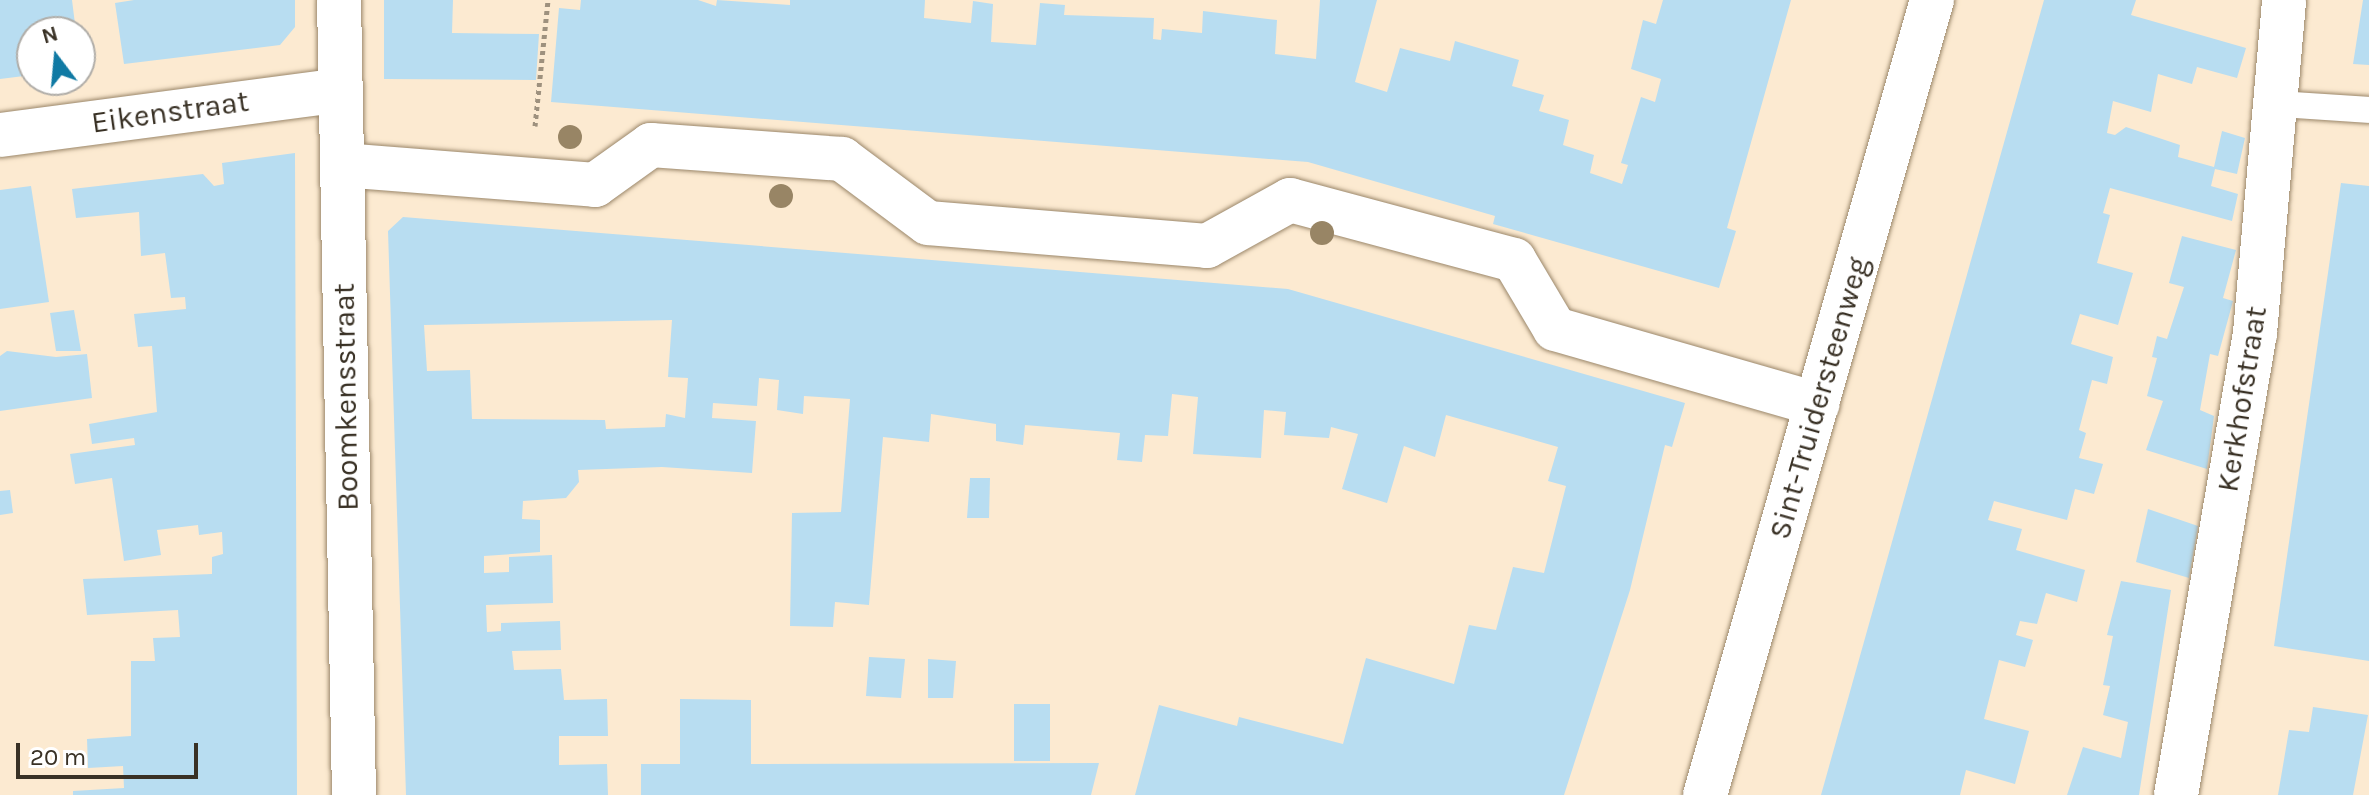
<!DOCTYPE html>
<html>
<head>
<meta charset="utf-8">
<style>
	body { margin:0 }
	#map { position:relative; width:2369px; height:795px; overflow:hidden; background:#fcead1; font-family:Karla,sans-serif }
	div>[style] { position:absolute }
	.building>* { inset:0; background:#b8ddf1 }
	.path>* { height:5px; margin-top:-2.5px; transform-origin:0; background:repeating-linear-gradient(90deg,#9e917e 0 4px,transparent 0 8px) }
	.roads { filter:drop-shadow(0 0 2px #9b876a) drop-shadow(0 0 2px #9b876a) }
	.service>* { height:26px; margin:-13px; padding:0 13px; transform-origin:13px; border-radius:13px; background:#fff }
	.minor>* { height:44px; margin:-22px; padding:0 22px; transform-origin:22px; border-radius:22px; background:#fff }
	.secondary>* { height:44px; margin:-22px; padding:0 22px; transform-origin:22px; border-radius:22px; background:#fff }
	.trees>* { width:24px; height:24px; margin:-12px; border-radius:50%; background:#988565 }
	span { translate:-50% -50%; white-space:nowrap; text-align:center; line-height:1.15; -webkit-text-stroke:6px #fff; paint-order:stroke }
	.street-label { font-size:30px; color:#393125 }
	.north { position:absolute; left:16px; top:16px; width:80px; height:80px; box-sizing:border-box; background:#fff; border:2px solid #b0ada8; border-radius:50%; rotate:344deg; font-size:22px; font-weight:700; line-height:32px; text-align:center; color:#393125 }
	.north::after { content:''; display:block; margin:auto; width:28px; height:36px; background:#107aa4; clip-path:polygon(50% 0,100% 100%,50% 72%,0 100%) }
	.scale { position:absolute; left:16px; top:743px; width:182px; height:36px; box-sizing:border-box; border:4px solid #393125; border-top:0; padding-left:10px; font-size:24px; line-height:28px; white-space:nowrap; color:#393125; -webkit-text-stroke:6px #fff; paint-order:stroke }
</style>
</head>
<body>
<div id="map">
	<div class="building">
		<i style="clip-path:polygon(0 0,72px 0,76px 32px,32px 32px,32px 75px,0 79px)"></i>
		<i style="clip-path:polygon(134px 0,295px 0,295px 27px,280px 45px,124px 64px,115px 3px)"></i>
		<i style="clip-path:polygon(384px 0,453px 0,452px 33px,539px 34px,536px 80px,384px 79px)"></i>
		<i style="clip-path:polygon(581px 0,698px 0,716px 6px,717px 0,790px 5px,790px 0,925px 0,924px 18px,971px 23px,973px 1px,993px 4px,991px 42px,1036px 45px,1040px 3px,1065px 5px,1064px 15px,1154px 18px,1153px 39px,1161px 40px,1162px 29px,1202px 33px,1203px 11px,1277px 20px,1275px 54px,1316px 59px,1320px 0,1377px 0,1355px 82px,1387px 92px,1400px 48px,1450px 61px,1455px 41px,1519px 60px,1512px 86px,1544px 95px,1539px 111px,1569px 120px,1563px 145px,1594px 155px,1590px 173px,1622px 184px,1628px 165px,1621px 163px,1641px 97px,1655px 102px,1661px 79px,1631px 69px,1643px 20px,1656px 24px,1663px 0,1791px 0,1727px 228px,1736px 231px,1719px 288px,1493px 224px,1495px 216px,1308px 162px,551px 102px,559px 8px,580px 10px)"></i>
		<i style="clip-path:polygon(2044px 0,2136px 0,2131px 15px,2246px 48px,2237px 78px,2197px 67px,2192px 84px,2158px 74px,2151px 112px,2113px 101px,2107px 133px,2115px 135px,2126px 127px,2180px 145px,2178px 157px,2214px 167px,2222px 131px,2245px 138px,2237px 174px,2215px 169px,2211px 186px,2238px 194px,2232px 221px,2110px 188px,2103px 213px,2110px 215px,2097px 263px,2133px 273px,2118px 325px,2080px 314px,2071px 344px,2113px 357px,2107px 384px,2092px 380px,2079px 430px,2086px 433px,2079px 458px,2103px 464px,2094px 494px,2075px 489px,2067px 520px,1994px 501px,1988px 520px,2022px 529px,2016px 550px,2085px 570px,2077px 602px,2046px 593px,2037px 624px,2020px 621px,2016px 635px,2033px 640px,2025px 667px,1999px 660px,1984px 719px,2029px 731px,2015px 784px,1966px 770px,1960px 795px,1821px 795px)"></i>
		<i style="clip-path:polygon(2363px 0,2369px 0,2369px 65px,2353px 64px)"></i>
		<i style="clip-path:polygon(295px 153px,297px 795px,73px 795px,73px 791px,124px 788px,123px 766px,88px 768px,87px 739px,131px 736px,131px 661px,155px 661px,153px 638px,180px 637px,178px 610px,87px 615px,83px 579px,212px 574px,212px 557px,223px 554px,222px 532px,199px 535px,198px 525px,157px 530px,161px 555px,124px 561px,112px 478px,75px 484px,70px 454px,135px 445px,134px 438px,92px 444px,89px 424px,157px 412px,152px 346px,138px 347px,134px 314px,186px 309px,185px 297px,171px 298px,165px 253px,141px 256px,139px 212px,76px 218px,72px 189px,203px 174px,214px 186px,224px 184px,222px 163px)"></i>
		<i style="clip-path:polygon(2341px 183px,2369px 186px,2369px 661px,2274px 646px)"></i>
		<i style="clip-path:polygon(31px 186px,49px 302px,0 309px,0 190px)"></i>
		<i style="clip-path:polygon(evenodd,403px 217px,1288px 289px,1685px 403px,1672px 447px,1665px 445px,1630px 590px,1564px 795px,1135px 795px,1159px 705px,1237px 726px,1239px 717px,1343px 744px,1366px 658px,1454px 684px,1469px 625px,1496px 630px,1513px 567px,1544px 573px,1566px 486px,1548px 481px,1558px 447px,1446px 415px,1435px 457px,1404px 446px,1387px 503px,1342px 489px,1358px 434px,1331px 427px,1329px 438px,1284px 435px,1286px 412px,1264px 410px,1261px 458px,1193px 454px,1198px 397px,1172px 394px,1168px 436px,1145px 435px,1142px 462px,1117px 460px,1120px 433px,1025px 425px,1023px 445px,996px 441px,996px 424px,931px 414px,929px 442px,883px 437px,869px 605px,835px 602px,833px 627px,790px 626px,792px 513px,841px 512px,850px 399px,804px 396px,803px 414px,777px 410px,779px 380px,759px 378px,757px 406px,713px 403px,712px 418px,756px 421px,752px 473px,662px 467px,578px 470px,579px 482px,566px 498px,523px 501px,522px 519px,540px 520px,540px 552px,484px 556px,484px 573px,509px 572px,509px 557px,552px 555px,553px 603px,486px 605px,487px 632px,501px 631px,501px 623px,560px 621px,561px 650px,512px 651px,514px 670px,561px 669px,564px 700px,607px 699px,608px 736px,559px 736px,559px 765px,607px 764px,608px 795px,406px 795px,388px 231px,403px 217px,672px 320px,668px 377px,688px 378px,685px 418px,666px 414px,665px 427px,606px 429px,605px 420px,472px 419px,470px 370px,427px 371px,424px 325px,672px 320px)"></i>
		<i style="clip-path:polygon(2182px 236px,2236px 250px,2223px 298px,2233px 301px,2218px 356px,2210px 354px,2200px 410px,2214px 416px,2207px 469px,2146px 450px,2163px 401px,2147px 396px,2157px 358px,2152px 357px,2157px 336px,2167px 339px,2184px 287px,2169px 283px)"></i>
		<i style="clip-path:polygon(74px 310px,81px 351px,56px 351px,50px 313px)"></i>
		<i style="clip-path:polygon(7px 351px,56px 357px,87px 354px,92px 398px,0 411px,0 356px)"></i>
		<i style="clip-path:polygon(970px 478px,990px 478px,989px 518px,967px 518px)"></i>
		<i style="clip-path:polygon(10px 490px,13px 513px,0 515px,0 491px)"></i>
		<i style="clip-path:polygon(2148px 509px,2198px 526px,2189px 578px,2136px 562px)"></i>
		<i style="clip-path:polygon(2121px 581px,2171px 590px,2139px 795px,2067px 795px,2083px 747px,2121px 758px,2128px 722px,2103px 715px,2110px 686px,2103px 685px,2113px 636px,2107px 635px)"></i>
		<i style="clip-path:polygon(869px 657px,905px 659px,901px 698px,866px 696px)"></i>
		<i style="clip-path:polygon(928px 659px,956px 661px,953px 698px,928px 698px)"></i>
		<i style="clip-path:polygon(680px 699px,751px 700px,751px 764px,1099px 763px,1091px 795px,641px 795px,641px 764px,680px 764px)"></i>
		<i style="clip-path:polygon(1014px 704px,1050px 704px,1050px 761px,1014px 761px)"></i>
		<i style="clip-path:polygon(2313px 707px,2368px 715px,2353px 795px,2278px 795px,2289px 730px,2309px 732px)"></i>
	</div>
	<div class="path">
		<i style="left:535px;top:126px;width:127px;rotate:-84.1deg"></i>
	</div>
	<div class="roads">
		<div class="service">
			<i style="left:2279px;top:104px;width:90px;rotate:3.8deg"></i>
		</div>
		<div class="minor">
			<i style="left:339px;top:0;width:795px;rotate:88.92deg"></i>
			<i style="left:0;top:135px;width:343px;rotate:-7.5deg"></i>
			<i style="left:342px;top:165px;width:254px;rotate:4.5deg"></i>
			<i style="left:595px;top:185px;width:69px;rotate:-35.5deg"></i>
			<i style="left:651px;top:145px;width:192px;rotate:4.2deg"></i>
			<i style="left:842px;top:159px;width:107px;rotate:36.7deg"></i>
			<i style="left:928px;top:223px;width:280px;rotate:4.7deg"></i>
			<i style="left:1207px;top:246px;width:95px;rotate:-29deg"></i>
			<i style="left:1290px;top:200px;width:232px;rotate:15deg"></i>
			<i style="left:1514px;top:260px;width:80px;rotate:59.3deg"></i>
			<i style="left:1555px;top:329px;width:273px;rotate:16deg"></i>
			<i style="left:2176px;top:795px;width:469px;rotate:-80.3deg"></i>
			<i style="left:2255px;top:333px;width:334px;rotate:-85deg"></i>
		</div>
		<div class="secondary">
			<i style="left:1705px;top:795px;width:827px;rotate:-74.06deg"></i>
		</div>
	</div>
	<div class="trees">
		<i style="left:570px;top:137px"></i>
		<i style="left:781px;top:196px"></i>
		<i style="left:1322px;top:233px"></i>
	</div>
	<div class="street-label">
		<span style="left:170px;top:112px;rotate:-8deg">Eikenstraat</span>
		<span style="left:346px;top:397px;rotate:-91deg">Boomkensstraat</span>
		<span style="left:1819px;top:398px;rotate:-74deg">Sint-Truidersteenweg</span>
		<span style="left:2242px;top:399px;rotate:-81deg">Kerkhofstraat</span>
	</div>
	<div class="north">N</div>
	<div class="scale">20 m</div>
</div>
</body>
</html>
